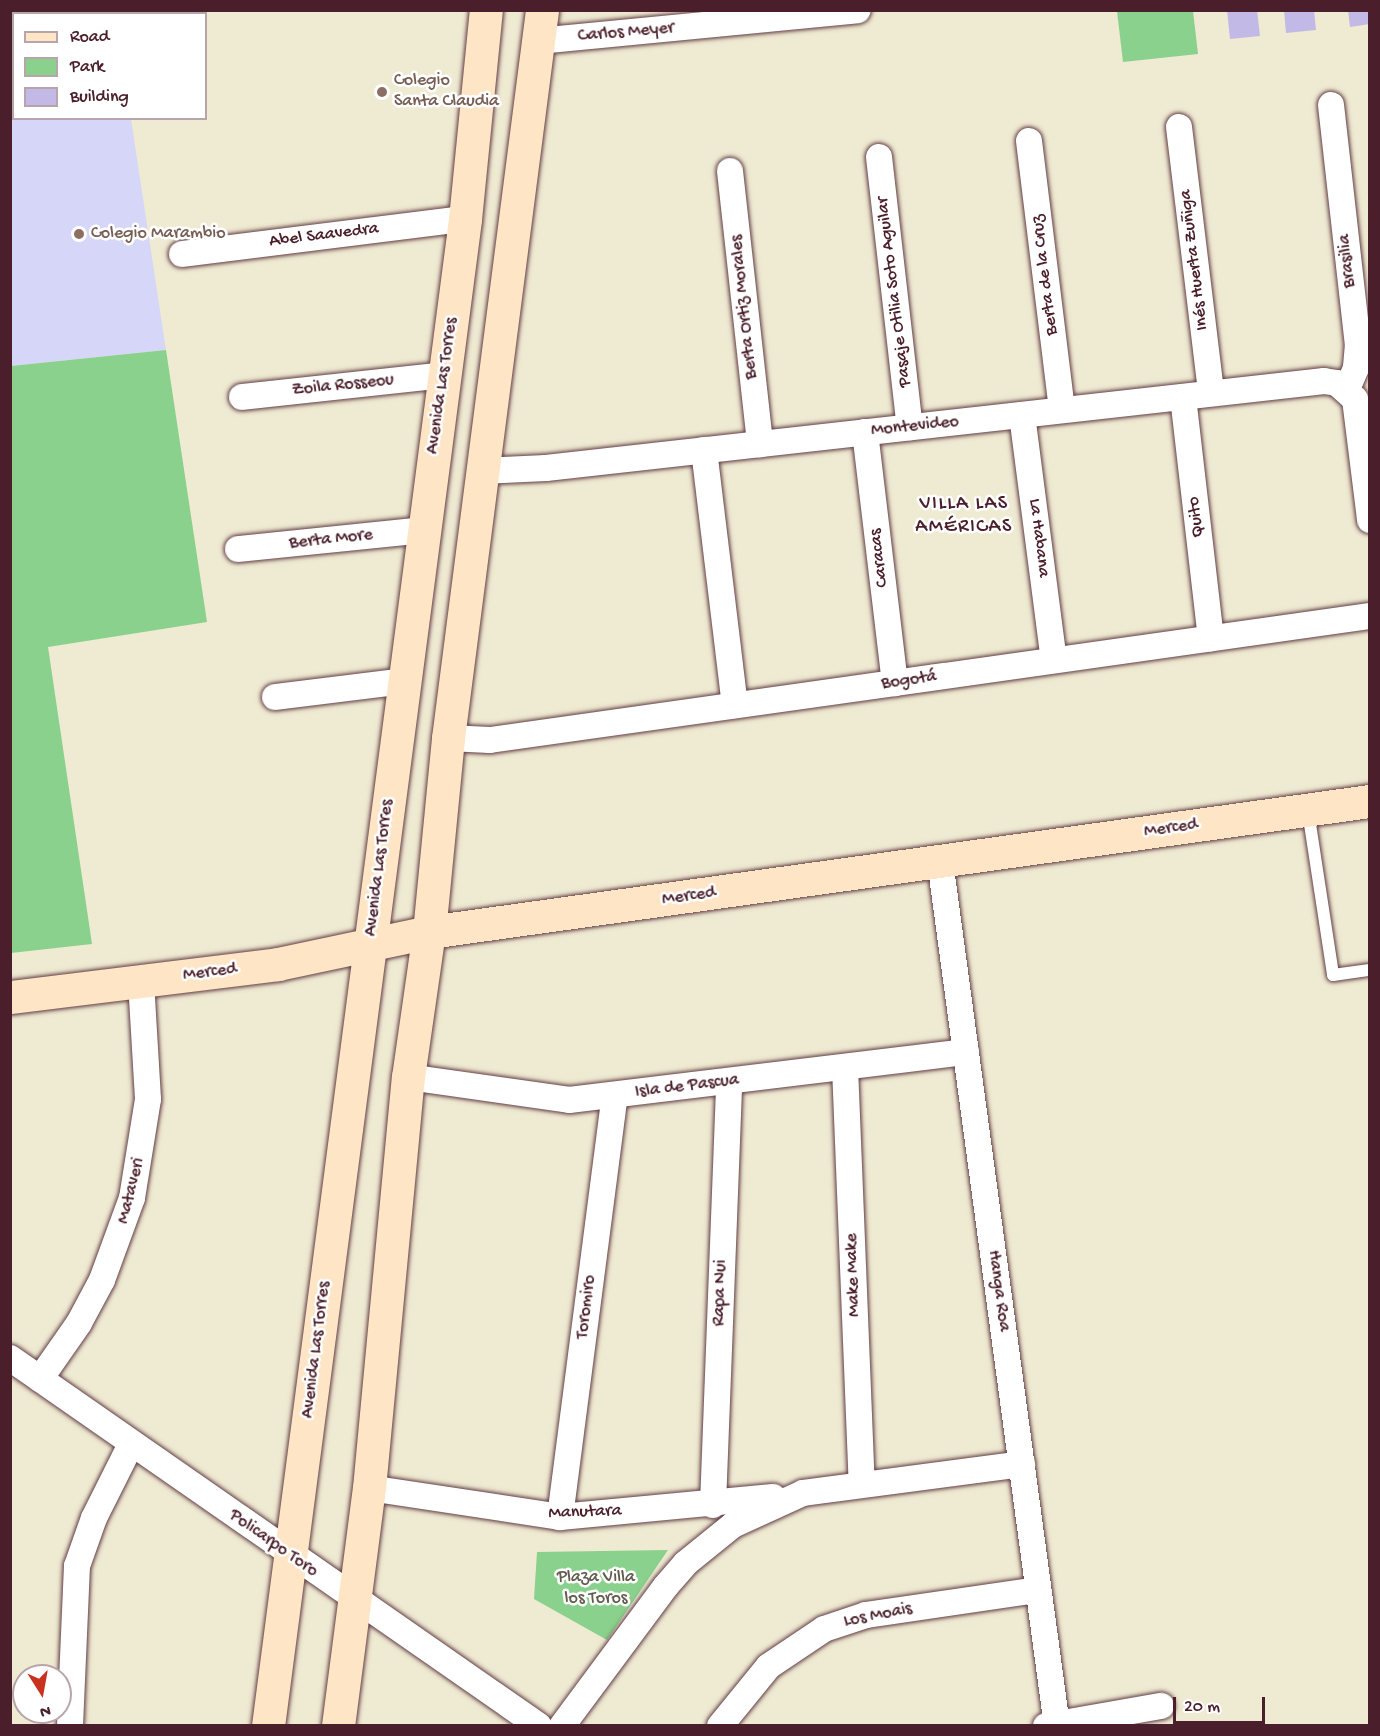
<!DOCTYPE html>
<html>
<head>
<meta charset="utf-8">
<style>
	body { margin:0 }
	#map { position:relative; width:1380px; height:1736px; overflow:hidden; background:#efead2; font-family:"Gochi Hand",sans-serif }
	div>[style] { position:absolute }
	.built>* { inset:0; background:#d6d7f8 }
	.green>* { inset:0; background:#89d18c }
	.building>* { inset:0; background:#c3b9e6 }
	.roads { filter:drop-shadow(0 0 2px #633d44) drop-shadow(0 0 2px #633d44) }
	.lane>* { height:12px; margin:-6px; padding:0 6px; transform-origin:6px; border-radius:6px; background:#fff }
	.street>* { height:26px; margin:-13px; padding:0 13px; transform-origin:13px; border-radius:13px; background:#fff }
	.secondary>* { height:33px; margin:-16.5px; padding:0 16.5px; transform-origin:16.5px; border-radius:16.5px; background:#fde5c5 }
	.dots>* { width:16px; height:16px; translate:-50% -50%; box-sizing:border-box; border:3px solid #fff; border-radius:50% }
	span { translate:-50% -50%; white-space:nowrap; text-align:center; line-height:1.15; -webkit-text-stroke:5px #fff; paint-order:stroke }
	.street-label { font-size:18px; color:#4a1f2b }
	.education-label { font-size:18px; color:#785e54 }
	.left { translate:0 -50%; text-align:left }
	.park-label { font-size:18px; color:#605d4d }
	.neighbourhood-label { font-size:20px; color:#4a1f2b; letter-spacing:1.5px }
	.frame { position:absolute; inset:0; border:12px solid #4a1f2b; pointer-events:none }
	.legend { position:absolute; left:12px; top:12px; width:195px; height:108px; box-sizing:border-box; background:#fff; border:2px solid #b7a5aa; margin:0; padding:8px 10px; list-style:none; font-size:18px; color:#4a1f2b }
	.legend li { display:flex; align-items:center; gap:12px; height:30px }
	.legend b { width:30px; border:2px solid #b7a5aa }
	.north { position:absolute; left:12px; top:1664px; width:60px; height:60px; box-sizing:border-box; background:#fff; border:2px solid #b7a5aa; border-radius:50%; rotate:169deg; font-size:16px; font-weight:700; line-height:24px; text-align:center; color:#4a1f2b }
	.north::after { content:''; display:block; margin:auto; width:21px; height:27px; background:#c8321e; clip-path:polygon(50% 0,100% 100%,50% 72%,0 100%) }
	.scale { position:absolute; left:1173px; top:1697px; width:92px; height:27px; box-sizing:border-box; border:3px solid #4a1f2b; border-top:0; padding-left:8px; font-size:18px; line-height:21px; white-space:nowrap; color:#4a1f2b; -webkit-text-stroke:4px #fff; paint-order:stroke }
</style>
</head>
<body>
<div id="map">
	<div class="built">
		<i style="clip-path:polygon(11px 11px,115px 11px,116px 13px,14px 14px,14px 118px,131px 119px,166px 350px,11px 366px)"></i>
	</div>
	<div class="green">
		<i style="clip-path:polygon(1117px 11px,1193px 11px,1198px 54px,1123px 62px)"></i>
		<i style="clip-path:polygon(166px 350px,207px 622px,48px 647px,92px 944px,11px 953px,11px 366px)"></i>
		<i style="clip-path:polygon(668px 1550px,607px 1640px,534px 1599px,537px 1552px)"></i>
	</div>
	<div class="building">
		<i style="clip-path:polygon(1227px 10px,1257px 10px,1260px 36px,1230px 39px)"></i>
		<i style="clip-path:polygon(1284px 10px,1314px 10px,1316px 30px,1286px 33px)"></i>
		<i style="clip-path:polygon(1348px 10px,1370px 10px,1370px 24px,1350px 27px)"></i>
	</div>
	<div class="roads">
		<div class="lane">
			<i style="left:1308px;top:811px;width:166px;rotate:81.3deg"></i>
			<i style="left:1333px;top:975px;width:37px;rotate:-8deg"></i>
		</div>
		<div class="street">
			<i style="left:538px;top:41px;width:321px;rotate:-5.5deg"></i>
			<i style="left:1331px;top:105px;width:241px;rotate:83.6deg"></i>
			<i style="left:1358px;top:344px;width:24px;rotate:95deg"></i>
			<i style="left:1356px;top:368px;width:23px;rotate:113deg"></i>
			<i style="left:1179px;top:127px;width:268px;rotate:83.1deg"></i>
			<i style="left:1029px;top:141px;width:271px;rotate:83deg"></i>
			<i style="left:879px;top:157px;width:272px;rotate:83.5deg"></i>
			<i style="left:730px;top:171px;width:275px;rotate:83.7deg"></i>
			<i style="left:182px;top:254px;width:285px;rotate:-7.1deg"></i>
			<i style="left:242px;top:397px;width:204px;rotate:-6.2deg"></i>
			<i style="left:1183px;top:397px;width:243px;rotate:83.4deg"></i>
			<i style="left:1022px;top:415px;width:247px;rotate:82.6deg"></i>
			<i style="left:865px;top:432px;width:253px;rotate:83.2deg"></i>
			<i style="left:704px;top:450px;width:257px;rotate:83.1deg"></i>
			<i style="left:481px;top:471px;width:65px;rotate:-2.6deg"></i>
			<i style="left:546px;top:468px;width:783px;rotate:-6.38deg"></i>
			<i style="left:1324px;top:381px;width:13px;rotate:9deg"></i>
			<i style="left:1337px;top:383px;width:24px;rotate:42deg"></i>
			<i style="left:1355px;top:399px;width:122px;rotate:82.9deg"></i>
			<i style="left:238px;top:549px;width:187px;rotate:-5.8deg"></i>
			<i style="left:275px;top:697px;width:131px;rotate:-7deg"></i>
			<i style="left:448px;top:738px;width:42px;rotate:2.7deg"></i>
			<i style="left:490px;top:740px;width:889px;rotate:-8.02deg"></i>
			<i style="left:940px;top:861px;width:873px;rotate:82.3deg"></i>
			<i style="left:845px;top:1067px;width:417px;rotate:87.7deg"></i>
			<i style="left:408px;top:1077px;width:163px;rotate:8.1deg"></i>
			<i style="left:569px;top:1100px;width:400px;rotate:-6.9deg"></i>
			<i style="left:10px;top:1358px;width:644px;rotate:34.82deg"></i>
			<i style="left:40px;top:1379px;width:68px;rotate:-55.1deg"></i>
			<i style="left:79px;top:1323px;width:49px;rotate:-61.9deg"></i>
			<i style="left:102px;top:1280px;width:87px;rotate:-69.9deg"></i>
			<i style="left:132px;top:1198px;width:100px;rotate:-80.8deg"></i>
			<i style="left:148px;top:1099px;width:118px;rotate:-93.4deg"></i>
			<i style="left:369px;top:1488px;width:193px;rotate:8.6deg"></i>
			<i style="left:560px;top:1517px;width:214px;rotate:-5.4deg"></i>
			<i style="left:713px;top:1505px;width:423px;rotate:-87.8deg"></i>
			<i style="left:560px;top:1517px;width:425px;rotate:-82.6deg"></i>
			<i style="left:70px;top:1726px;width:160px;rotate:-87.5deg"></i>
			<i style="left:77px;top:1566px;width:51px;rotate:-70.5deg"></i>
			<i style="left:94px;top:1518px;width:83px;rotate:-63.4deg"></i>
			<i style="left:562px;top:1726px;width:174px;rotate:-53.4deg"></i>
			<i style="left:666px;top:1586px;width:30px;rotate:-49deg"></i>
			<i style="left:686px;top:1563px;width:60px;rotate:-39deg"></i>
			<i style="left:733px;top:1525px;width:77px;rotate:-24.6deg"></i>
			<i style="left:803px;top:1493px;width:221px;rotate:-7.5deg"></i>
			<i style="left:720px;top:1726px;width:77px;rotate:-50.8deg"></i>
			<i style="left:769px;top:1666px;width:66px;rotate:-33.9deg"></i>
			<i style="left:824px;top:1629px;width:44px;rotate:-18.4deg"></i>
			<i style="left:866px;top:1615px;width:174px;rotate:-8.3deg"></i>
			<i style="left:1046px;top:1726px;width:117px;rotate:-9.9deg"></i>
		</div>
		<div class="secondary">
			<i style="left:10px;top:997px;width:270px;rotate:-7deg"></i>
			<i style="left:278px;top:964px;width:154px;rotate:-12deg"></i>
			<i style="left:429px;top:932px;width:950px;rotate:-7.93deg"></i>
			<i style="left:268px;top:1726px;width:1520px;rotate:-82.55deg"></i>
			<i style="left:465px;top:219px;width:210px;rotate:-84.3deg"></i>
			<i style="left:338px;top:1726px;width:240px;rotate:-82.6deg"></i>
			<i style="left:369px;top:1488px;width:413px;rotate:-84.6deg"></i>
			<i style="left:408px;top:1077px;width:147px;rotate:-81.8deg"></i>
			<i style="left:429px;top:932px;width:195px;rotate:-84.4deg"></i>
			<i style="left:448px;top:738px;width:734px;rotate:-82.64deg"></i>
		</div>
	</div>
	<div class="dots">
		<i style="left:382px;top:92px;background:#8d6e63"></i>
		<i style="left:79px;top:234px;background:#8d6e63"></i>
	</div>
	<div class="street-label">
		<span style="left:626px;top:33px;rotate:-5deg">Carlos Meyer</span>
		<span style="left:324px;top:236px;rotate:-7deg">Abel Saavedra</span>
		<span style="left:1195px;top:260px;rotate:-97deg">Inés Huerta Zuñiga</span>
		<span style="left:1348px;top:261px;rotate:-96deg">Brasilia</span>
		<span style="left:1046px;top:275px;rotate:-97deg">Berta de la Cruz</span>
		<span style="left:895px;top:292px;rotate:-97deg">Pasaje Otilia Soto Aguilar</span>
		<span style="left:745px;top:307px;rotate:-96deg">Berta Ortiz Morales</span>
		<span style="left:343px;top:386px;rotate:-6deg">Zoila Rosseou</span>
		<span style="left:443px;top:386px;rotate:-82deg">Avenida Las Torres</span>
		<span style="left:915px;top:427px;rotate:-6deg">Montevideo</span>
		<span style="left:1197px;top:517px;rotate:-97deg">Quito</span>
		<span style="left:1038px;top:538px;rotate:83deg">La Habana</span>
		<span style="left:331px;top:540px;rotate:-6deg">Berta More</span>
		<span style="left:880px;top:558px;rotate:-97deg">Caracas</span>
		<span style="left:909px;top:681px;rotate:-8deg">Bogotá</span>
		<span style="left:1171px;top:829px;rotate:-8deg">Merced</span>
		<span style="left:380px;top:868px;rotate:-83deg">Avenida Las Torres</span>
		<span style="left:689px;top:897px;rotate:-8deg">Merced</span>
		<span style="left:210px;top:973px;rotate:-7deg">Merced</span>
		<span style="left:687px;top:1087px;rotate:-7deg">Isla de Pascua</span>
		<span style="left:132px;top:1191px;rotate:-76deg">Mataveri</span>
		<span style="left:854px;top:1275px;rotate:-92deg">Make Make</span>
		<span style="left:998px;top:1291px;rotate:82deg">Hanga Roa</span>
		<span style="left:721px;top:1293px;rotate:-88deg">Rapa Nui</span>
		<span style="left:587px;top:1307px;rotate:-83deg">Toromiro</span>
		<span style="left:317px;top:1350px;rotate:-83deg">Avenida Las Torres</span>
		<span style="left:585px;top:1513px;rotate:-2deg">Manutara</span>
		<span style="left:273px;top:1544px;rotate:35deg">Policarpo Toro</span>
		<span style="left:878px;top:1616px;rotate:-11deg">Los Moais</span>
	</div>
	<div class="education-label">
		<span class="left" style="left:394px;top:92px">Colegio<br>Santa Claudia</span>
		<span class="left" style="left:91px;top:234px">Colegio Marambio</span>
	</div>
	<div class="park-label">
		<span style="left:596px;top:1589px">Plaza Villa<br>los Toros</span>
	</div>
	<div class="neighbourhood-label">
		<span style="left:964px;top:516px">VILLA LAS<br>AMÉRICAS</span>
	</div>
	<div class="frame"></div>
	<ul class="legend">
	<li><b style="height:8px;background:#fde5c5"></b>Road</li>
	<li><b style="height:16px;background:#89d18c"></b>Park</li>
	<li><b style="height:16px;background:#c3b9e6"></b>Building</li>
	</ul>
	<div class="north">N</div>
	<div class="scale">20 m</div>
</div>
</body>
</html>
